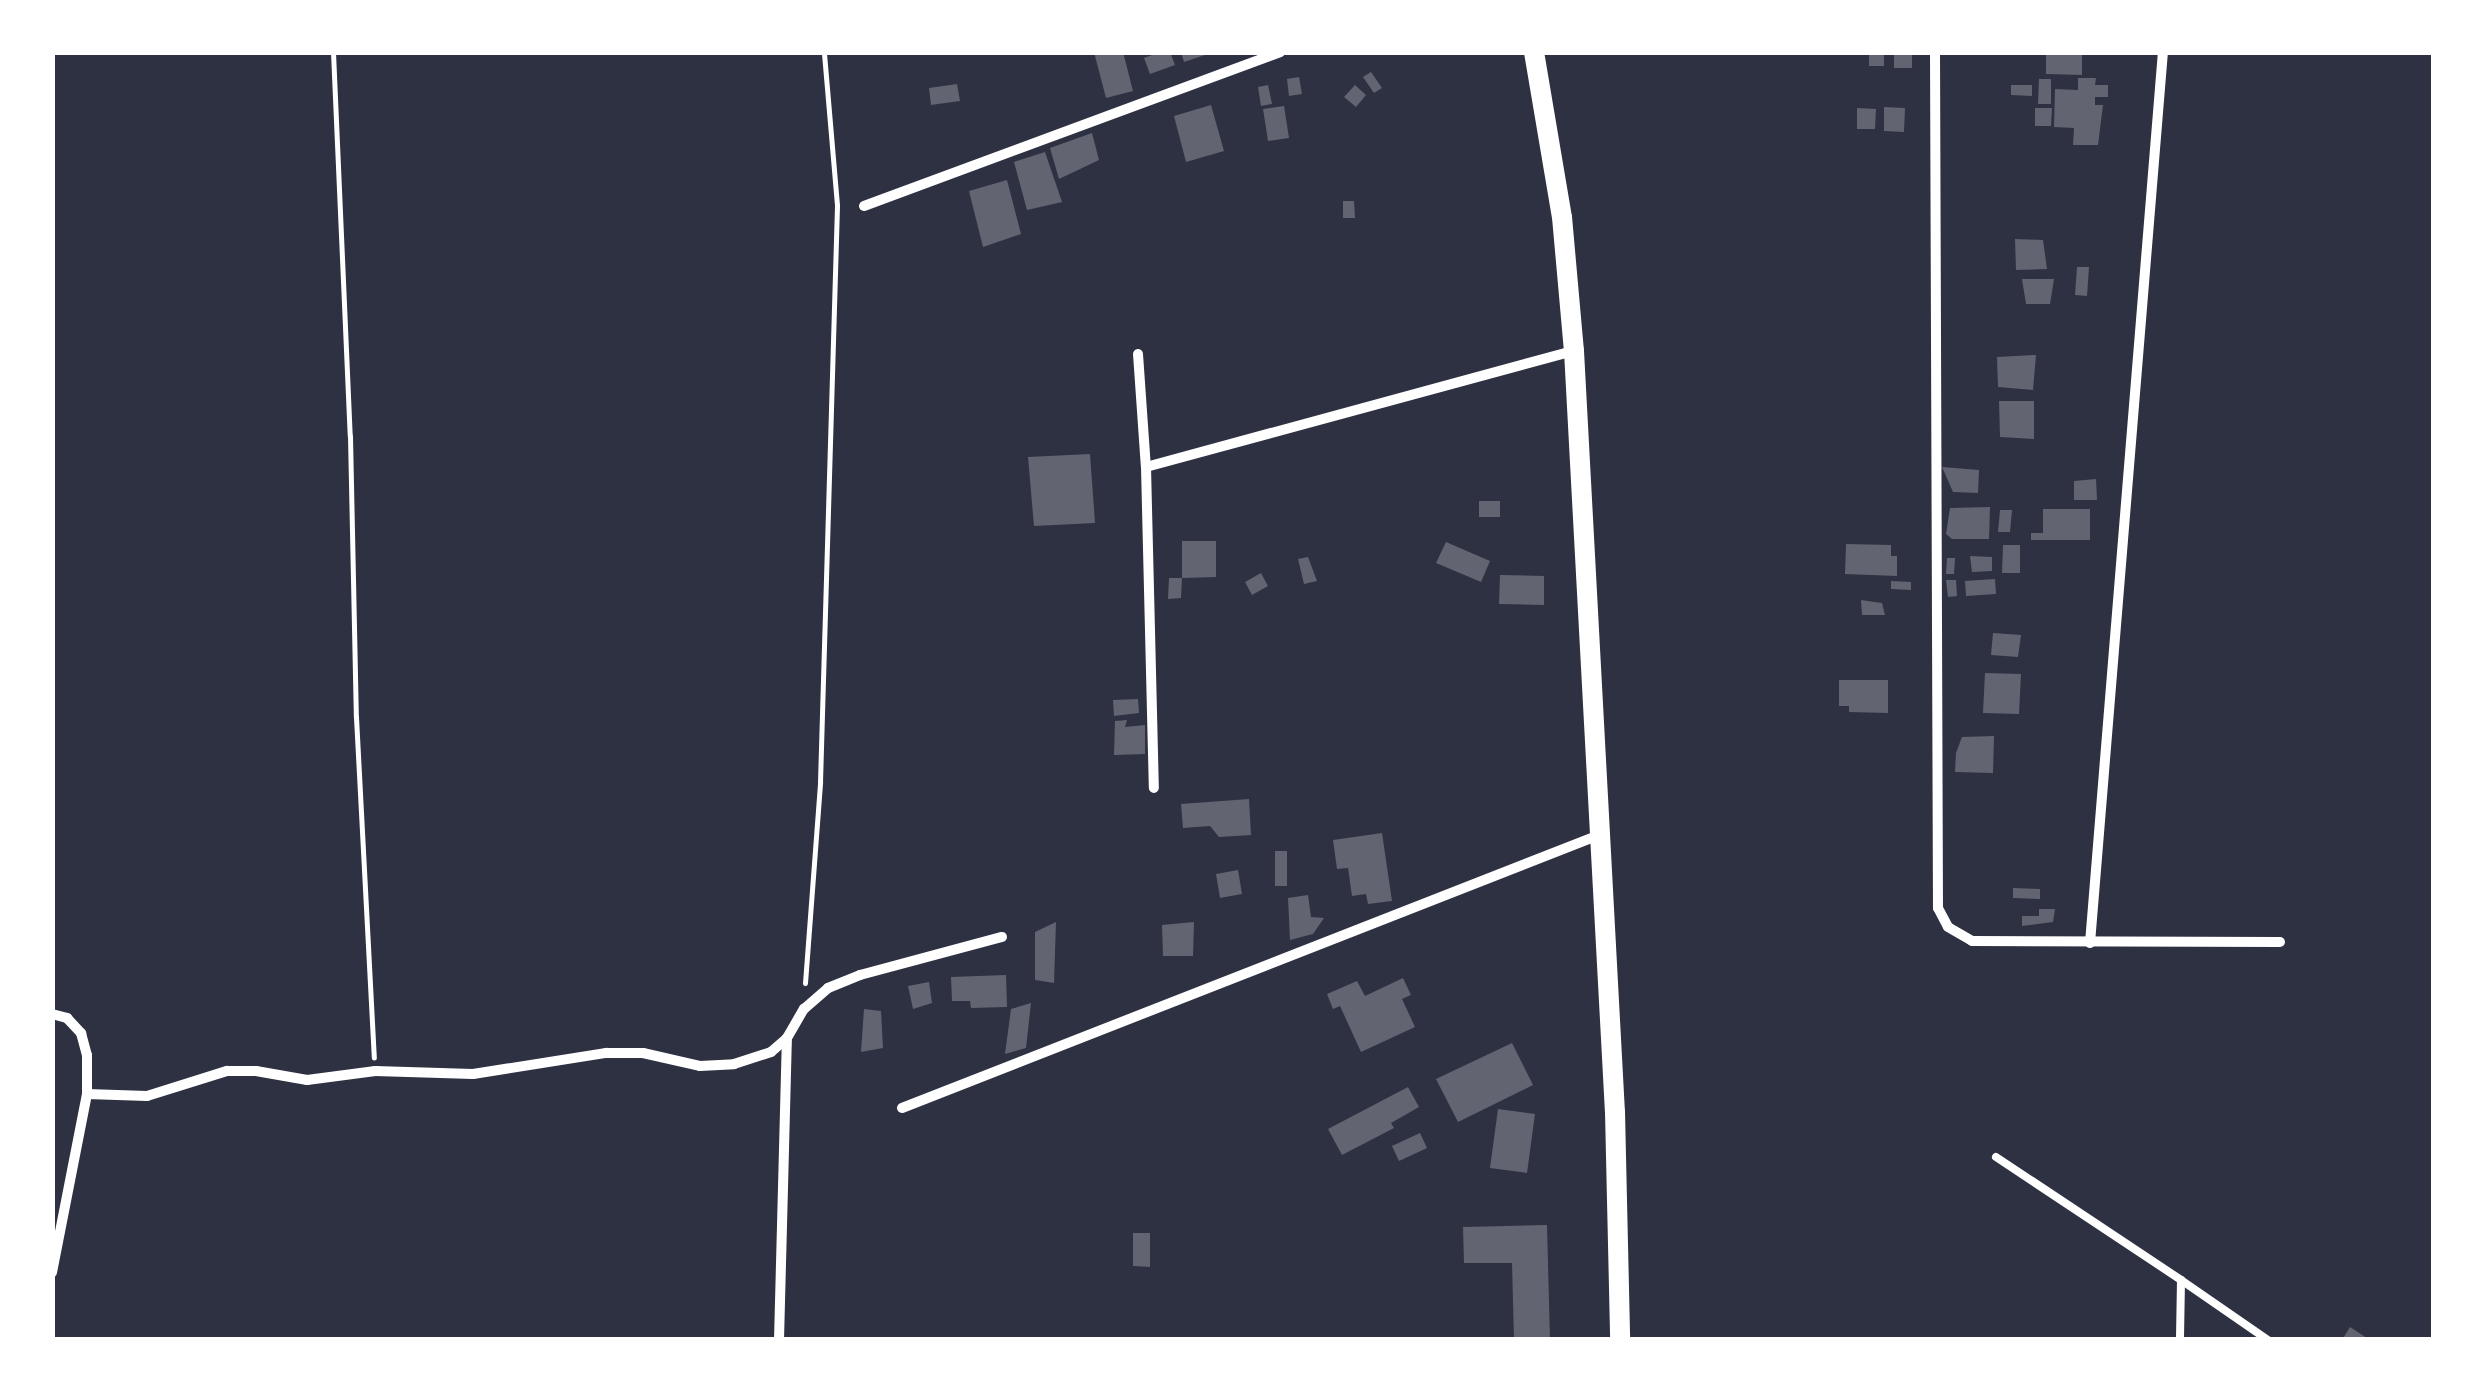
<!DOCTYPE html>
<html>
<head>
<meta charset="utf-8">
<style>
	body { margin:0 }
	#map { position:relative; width:2486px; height:1392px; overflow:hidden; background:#2d3142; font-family:"DejaVu Sans",sans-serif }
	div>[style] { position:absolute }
	.building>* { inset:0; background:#626471 }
	.path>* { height:5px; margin:-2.5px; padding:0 2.5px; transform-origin:2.5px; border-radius:2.5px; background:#fff }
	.service>* { height:8px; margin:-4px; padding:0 4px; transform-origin:4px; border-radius:4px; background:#fff }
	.minor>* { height:10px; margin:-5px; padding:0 5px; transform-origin:5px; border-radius:5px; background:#fff }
	.secondary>* { height:20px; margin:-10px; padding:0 10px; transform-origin:10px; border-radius:10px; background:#fff }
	span { translate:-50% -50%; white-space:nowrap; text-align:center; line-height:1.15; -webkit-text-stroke:8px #fff; paint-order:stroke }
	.frame { position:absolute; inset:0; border:55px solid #fff; pointer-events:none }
</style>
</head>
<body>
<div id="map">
	<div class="building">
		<i style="clip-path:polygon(1094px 52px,1123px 52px,1133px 91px,1106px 98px)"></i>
		<i style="clip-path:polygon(1160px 52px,1170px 52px,1175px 65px,1150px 74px,1144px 58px)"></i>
		<i style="clip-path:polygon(1181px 52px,1211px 52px,1211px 53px,1184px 62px)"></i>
		<i style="clip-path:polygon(2046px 52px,2082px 52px,2082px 75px,2046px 74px)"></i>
		<i style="clip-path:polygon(1869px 53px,1884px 53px,1884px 66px,1869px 66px)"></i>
		<i style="clip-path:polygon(1894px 55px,1912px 55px,1912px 68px,1894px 68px)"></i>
		<i style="clip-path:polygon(1371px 72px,1382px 88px,1374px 93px,1363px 77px)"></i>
		<i style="clip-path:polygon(1299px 77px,1302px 94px,1289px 96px,1287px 79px)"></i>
		<i style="clip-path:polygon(2078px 78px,2096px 78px,2095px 85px,2108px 85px,2108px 97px,2095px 97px,2095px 105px,2103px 105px,2098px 145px,2073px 145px,2074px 128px,2054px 127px,2055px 89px,2078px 90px)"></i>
		<i style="clip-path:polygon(2039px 79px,2051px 79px,2051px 104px,2038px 104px)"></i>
		<i style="clip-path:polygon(957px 84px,960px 101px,931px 105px,929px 88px)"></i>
		<i style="clip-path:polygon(1268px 85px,1272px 104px,1261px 106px,1258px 87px)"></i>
		<i style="clip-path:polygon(1355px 85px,1366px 95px,1356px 107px,1344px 97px)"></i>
		<i style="clip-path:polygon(2011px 85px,2032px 85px,2032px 96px,2011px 95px)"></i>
		<i style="clip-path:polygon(1211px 105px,1224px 151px,1186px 162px,1174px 116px)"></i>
		<i style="clip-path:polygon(1284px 106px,1289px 138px,1268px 141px,1263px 109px)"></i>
		<i style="clip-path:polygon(1884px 107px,1905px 108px,1904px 132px,1884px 131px)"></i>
		<i style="clip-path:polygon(1857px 108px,1876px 109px,1875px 129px,1857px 129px)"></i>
		<i style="clip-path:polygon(2035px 108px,2052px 108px,2051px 126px,2035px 126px)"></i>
		<i style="clip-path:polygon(1092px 133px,1099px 160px,1059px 179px,1050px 148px)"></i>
		<i style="clip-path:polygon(1045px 152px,1062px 202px,1027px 210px,1014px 162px)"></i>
		<i style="clip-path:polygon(1007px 180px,1021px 234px,983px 247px,969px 191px)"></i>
		<i style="clip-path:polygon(1343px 201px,1354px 201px,1355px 218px,1343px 218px)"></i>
		<i style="clip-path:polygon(2015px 239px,2043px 240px,2047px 269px,2016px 270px)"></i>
		<i style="clip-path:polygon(2077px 267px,2089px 267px,2087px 296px,2075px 295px)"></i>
		<i style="clip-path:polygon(2022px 279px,2054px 279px,2050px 304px,2026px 304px)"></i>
		<i style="clip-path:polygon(2036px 355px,2033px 390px,1998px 387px,1997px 357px)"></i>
		<i style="clip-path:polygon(1999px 401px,2034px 401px,2034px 439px,2000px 437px)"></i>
		<i style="clip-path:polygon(1090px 454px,1095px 523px,1034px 526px,1028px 457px)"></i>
		<i style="clip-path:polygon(1942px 467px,1979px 470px,1978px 493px,1953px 492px)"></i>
		<i style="clip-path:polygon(2096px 479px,2097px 500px,2074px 500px,2074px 481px)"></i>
		<i style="clip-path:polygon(1479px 501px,1500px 501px,1500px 517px,1479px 517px)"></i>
		<i style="clip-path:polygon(1990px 507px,1989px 539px,1952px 539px,1946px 534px,1950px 508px)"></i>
		<i style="clip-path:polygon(2043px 509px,2090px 509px,2090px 540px,2031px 540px,2031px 533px,2043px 533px)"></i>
		<i style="clip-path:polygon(2000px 510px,2012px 510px,2010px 532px,1998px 532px)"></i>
		<i style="clip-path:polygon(1182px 541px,1216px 541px,1216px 577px,1182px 578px)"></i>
		<i style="clip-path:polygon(1446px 542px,1490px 561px,1481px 582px,1436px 563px)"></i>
		<i style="clip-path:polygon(1846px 544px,1891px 545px,1891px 556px,1897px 556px,1897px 576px,1845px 574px)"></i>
		<i style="clip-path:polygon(2003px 545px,2020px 545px,2020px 573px,2002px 573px)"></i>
		<i style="clip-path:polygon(1970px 556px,1992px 557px,1992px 571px,1972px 572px)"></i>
		<i style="clip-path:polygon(1308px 557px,1317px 581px,1304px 584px,1298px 559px)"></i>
		<i style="clip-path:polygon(1947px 558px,1955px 558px,1954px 574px,1946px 574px)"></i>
		<i style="clip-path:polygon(1261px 573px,1268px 586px,1252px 595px,1245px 582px)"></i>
		<i style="clip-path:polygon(1500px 575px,1544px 576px,1544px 605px,1499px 604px)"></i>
		<i style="clip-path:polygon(1169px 578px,1182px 578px,1181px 598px,1168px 599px)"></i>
		<i style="clip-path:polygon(1995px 579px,1996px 594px,1966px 596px,1965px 581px)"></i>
		<i style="clip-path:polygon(1946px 580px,1956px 580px,1957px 596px,1948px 597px)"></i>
		<i style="clip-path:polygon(1891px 581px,1911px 582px,1911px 590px,1891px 589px)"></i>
		<i style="clip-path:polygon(1861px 600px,1882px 603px,1885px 615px,1862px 615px)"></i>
		<i style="clip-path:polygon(1993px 633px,2021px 635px,2018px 657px,1991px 655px)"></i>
		<i style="clip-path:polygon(1985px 673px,2021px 674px,2019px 714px,1983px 713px)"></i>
		<i style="clip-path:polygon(1839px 680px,1888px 680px,1888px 713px,1849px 712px,1849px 706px,1839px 706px)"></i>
		<i style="clip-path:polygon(1138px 699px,1139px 713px,1114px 716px,1113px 700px)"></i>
		<i style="clip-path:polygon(1127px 720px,1125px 727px,1145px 725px,1145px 754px,1114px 755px,1115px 721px)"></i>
		<i style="clip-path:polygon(1994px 736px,1993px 773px,1955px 772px,1956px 753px,1962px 737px)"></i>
		<i style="clip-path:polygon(1249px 799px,1251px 835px,1219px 837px,1210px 826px,1183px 828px,1181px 804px)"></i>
		<i style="clip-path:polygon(1382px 833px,1392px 901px,1368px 904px,1366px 894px,1352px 896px,1348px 868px,1337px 869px,1333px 840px)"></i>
		<i style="clip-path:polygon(1275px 851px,1287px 851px,1287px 886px,1275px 886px)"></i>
		<i style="clip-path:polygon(1238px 870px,1242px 894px,1220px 898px,1216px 874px)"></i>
		<i style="clip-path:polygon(2013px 888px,2040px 889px,2040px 899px,2013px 898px)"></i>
		<i style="clip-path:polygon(1308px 895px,1311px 917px,1324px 918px,1313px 934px,1290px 940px,1288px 898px)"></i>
		<i style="clip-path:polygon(2039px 909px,2055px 909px,2053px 922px,2022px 926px,2022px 916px,2039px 916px)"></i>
		<i style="clip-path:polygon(1056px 922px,1054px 983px,1035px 980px,1035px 932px)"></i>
		<i style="clip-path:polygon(1194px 922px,1193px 956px,1163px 956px,1162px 925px)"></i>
		<i style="clip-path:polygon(1006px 975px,1007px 1007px,971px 1008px,970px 1001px,952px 1001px,951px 977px)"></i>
		<i style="clip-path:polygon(1403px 978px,1411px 995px,1402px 999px,1415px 1027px,1361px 1052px,1340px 1006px,1333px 1009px,1327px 994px,1357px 981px,1365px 996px)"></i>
		<i style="clip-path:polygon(929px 982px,932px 1003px,913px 1009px,908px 986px)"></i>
		<i style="clip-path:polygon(1031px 1003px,1026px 1048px,1005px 1054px,1011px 1009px)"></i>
		<i style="clip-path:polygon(864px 1009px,881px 1011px,883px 1048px,861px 1052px)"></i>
		<i style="clip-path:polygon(1512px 1043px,1533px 1085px,1458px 1122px,1436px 1079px)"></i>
		<i style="clip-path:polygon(1408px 1087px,1419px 1107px,1391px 1123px,1394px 1128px,1342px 1155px,1328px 1129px)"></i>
		<i style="clip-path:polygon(1498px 1109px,1535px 1114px,1527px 1173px,1490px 1168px)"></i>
		<i style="clip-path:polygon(1420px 1133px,1427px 1148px,1399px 1161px,1392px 1146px)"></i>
		<i style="clip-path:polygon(1547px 1225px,1550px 1340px,1514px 1340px,1512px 1263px,1464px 1263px,1463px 1227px)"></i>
		<i style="clip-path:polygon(1133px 1233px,1150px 1233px,1150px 1267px,1133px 1266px)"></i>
		<i style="clip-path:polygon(2350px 1327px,2370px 1340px,2342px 1340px)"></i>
	</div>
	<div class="path">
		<i style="left:333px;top:52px;width:384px;rotate:87.5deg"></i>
		<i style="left:350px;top:436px;width:281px;rotate:88.8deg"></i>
		<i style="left:356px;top:717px;width:341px;rotate:87deg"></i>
		<i style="left:805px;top:983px;width:202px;rotate:-85.7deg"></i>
		<i style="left:820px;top:782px;width:577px;rotate:-88.31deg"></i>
		<i style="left:837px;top:205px;width:154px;rotate:-94.9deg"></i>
	</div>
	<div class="service">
		<i style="left:1996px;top:1157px;width:222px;rotate:33.6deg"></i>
		<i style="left:2181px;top:1280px;width:60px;rotate:91deg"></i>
		<i style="left:2181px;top:1280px;width:106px;rotate:34.6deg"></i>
	</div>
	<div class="minor">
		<i style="left:1935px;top:52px;width:856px;rotate:89.8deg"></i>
		<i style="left:1938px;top:908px;width:21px;rotate:62deg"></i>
		<i style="left:1948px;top:927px;width:28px;rotate:30deg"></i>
		<i style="left:1972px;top:941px;width:308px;rotate:0.2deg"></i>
		<i style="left:864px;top:206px;width:444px;rotate:-20.3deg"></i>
		<i style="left:1138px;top:354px;width:113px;rotate:86deg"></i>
		<i style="left:1146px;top:467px;width:321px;rotate:88.6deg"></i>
		<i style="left:1146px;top:467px;width:442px;rotate:-15.2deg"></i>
		<i style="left:2090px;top:943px;width:894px;rotate:-85.32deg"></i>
		<i style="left:52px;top:1014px;width:16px;rotate:15deg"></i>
		<i style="left:67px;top:1018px;width:21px;rotate:47deg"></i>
		<i style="left:81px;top:1033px;width:23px;rotate:75deg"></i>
		<i style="left:87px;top:1055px;width:39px;rotate:90deg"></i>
		<i style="left:87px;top:1094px;width:182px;rotate:101.1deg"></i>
		<i style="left:87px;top:1094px;width:60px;rotate:1.9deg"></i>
		<i style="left:147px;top:1096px;width:84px;rotate:-17.4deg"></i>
		<i style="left:227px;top:1071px;width:29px"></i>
		<i style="left:256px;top:1071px;width:52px;rotate:10deg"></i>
		<i style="left:307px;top:1080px;width:69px;rotate:-7.5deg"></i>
		<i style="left:375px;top:1071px;width:98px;rotate:1.8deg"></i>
		<i style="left:473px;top:1074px;width:135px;rotate:-9deg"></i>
		<i style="left:606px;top:1053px;width:37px"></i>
		<i style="left:643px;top:1053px;width:58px;rotate:12.8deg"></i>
		<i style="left:700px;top:1066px;width:34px;rotate:-3deg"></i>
		<i style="left:734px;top:1064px;width:39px;rotate:-18deg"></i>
		<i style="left:771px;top:1052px;width:21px;rotate:-41deg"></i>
		<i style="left:787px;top:1038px;width:34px;rotate:-60deg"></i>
		<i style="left:804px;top:1009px;width:32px;rotate:-41deg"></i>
		<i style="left:828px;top:988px;width:35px;rotate:-22deg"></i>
		<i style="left:860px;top:975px;width:147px;rotate:-15deg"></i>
		<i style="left:902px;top:1108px;width:749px;rotate:-21.39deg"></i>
		<i style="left:779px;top:1340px;width:302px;rotate:-88.5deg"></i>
	</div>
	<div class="secondary">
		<i style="left:1534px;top:52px;width:167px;rotate:80.4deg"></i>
		<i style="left:1562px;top:217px;width:135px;rotate:84.9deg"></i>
		<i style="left:1574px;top:351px;width:762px;rotate:86.92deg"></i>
		<i style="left:1615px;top:1112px;width:228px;rotate:88.7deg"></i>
	</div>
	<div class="frame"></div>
</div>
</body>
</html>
